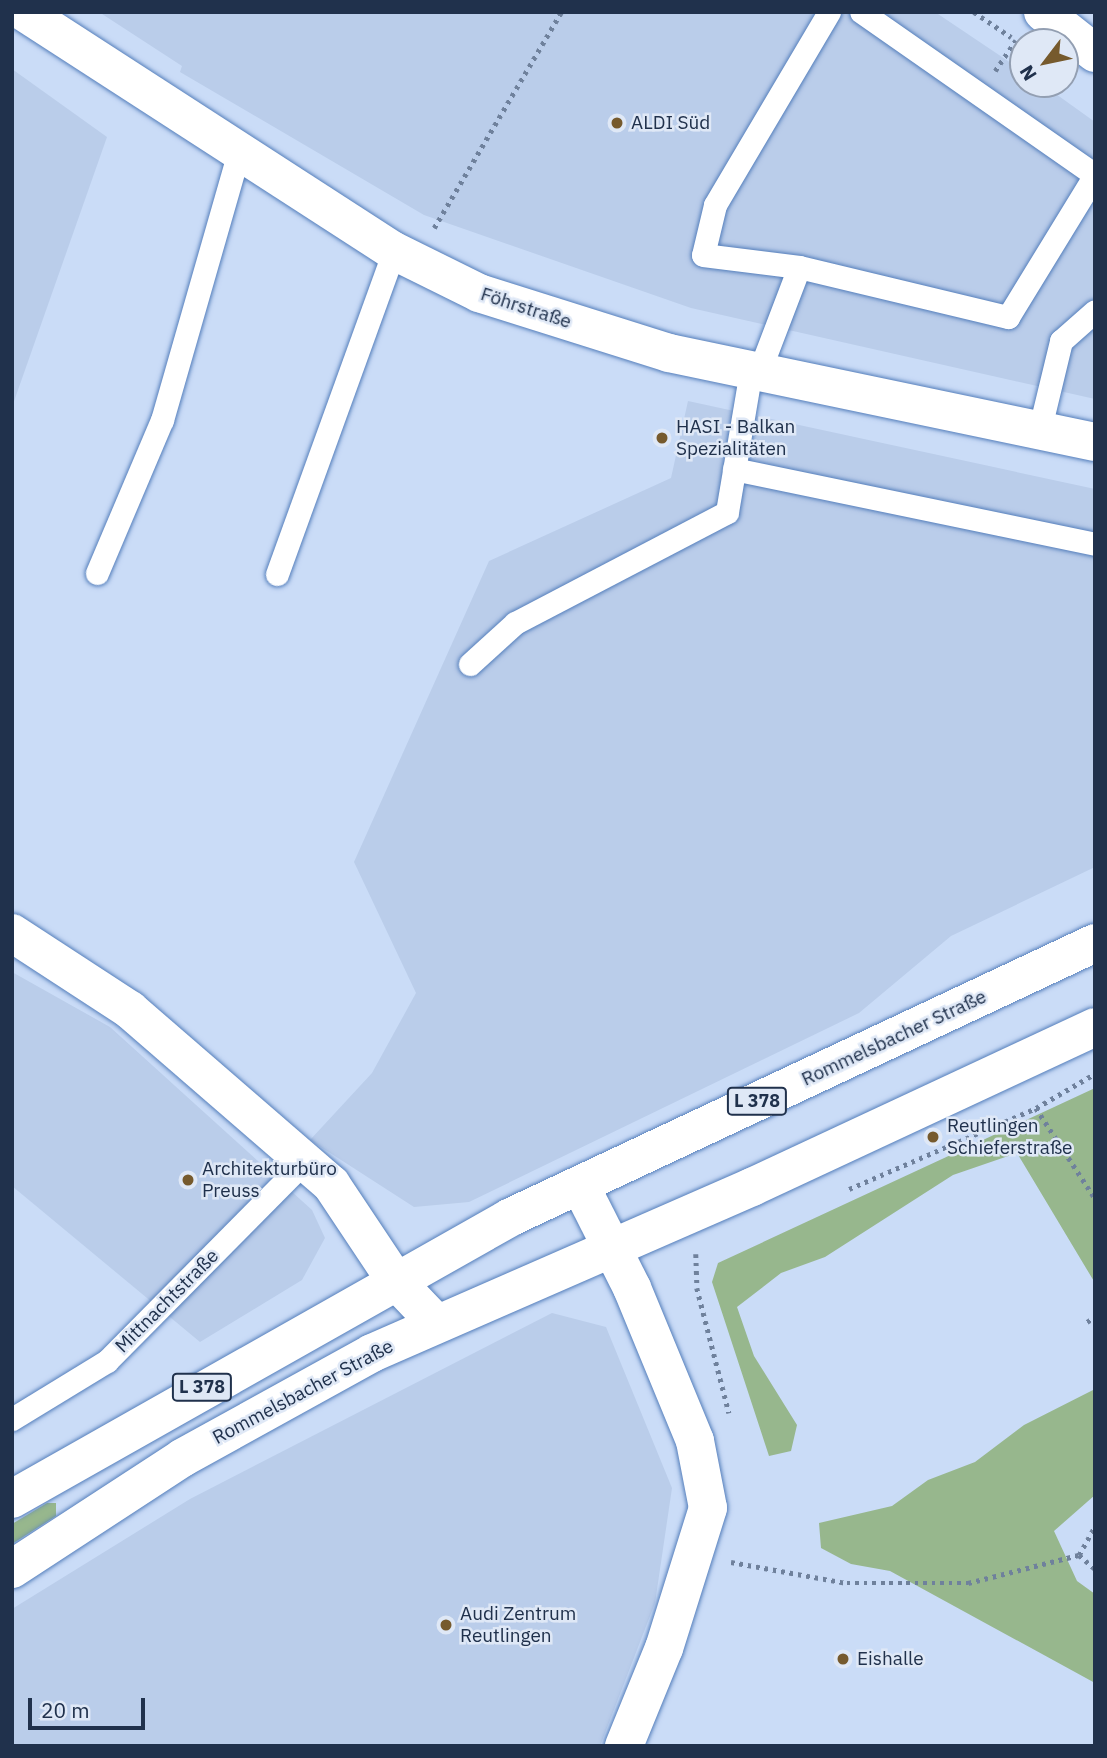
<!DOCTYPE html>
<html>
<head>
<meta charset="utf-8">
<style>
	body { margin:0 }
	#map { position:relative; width:1107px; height:1758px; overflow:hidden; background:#cadcf7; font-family:"IBM Plex Sans",sans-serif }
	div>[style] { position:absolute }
	.built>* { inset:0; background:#bacdea }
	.green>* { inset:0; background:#97b78d }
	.path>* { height:4.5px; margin-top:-2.25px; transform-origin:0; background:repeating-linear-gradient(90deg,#6f819c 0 3.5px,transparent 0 8.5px) }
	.roads { filter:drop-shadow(0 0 2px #547ebb) drop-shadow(0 0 2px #547ebb) }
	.service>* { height:23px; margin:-11.5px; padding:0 11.5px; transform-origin:11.5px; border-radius:11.5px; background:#fff }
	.minor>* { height:38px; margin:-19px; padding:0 19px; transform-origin:19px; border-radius:19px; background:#fff }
	.primary>* { height:38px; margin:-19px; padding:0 19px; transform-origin:19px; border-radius:19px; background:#fff }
	.dots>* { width:19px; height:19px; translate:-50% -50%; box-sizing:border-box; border:4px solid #dfe8f6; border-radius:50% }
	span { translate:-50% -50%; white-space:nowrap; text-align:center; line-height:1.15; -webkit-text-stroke:5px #dfe8f6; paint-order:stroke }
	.shield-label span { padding:2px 5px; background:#dfe8f6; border:2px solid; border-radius:5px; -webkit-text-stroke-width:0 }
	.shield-label { font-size:18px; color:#20314c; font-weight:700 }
	.poi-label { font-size:19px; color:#20314c }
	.left { translate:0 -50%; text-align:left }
	.street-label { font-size:19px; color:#20314c }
	.frame { position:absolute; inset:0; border:14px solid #20314c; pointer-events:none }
	.north { position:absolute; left:1009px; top:28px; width:70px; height:70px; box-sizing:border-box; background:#dfe8f6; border:2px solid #939fb2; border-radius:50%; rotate:238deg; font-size:19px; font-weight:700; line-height:28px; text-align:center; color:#20314c }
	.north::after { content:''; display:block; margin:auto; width:24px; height:32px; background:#765a2d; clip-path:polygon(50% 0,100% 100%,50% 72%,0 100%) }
	.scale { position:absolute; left:28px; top:1698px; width:117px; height:32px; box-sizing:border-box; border:4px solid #20314c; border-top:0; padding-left:9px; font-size:21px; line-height:24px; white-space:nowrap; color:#20314c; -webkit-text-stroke:5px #dfe8f6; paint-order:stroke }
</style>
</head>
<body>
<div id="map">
	<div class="built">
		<i style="clip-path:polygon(99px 12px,935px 12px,1023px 71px,1023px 84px,1042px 84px,1095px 122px,1095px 399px,691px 308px,424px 215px,180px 72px,182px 66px)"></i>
		<i style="clip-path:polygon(12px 69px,107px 137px,12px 407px)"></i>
		<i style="clip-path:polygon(688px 401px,1095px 489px,1095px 867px,951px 936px,859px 1013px,469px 1202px,414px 1207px,310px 1140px,372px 1073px,416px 993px,354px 862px,489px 561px,671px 478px)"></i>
		<i style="clip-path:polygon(12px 972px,110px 1027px,312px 1210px,325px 1238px,302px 1280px,200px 1342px,12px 1186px)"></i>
		<i style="clip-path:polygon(552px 1313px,606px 1327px,672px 1488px,655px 1603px,600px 1746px,12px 1746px,12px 1609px,190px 1499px)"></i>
	</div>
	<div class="green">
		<i style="clip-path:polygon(1095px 1088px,1095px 1283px,1017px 1153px,953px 1175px,825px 1257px,781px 1273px,737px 1307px,754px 1356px,797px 1425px,791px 1451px,769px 1456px,712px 1282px,718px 1263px)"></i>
		<i style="clip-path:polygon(1095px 1389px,1095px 1495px,1054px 1531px,1077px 1581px,1095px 1594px,1095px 1683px,890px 1571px,851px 1564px,821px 1548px,819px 1523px,892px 1506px,928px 1480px,975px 1462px,1024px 1425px)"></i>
		<i style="clip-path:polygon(47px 1503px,56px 1503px,56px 1516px,12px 1544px,12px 1524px)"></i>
	</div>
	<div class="path">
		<i style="left:974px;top:12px;width:45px;rotate:34deg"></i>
		<i style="left:995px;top:71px;width:37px;rotate:-56deg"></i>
		<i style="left:434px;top:228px;width:251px;rotate:-59.5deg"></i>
		<i style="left:1036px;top:1108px;width:108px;rotate:56.8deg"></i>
		<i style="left:849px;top:1189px;width:204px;rotate:-23.4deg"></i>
		<i style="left:1036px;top:1108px;width:64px;rotate:-30.2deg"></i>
		<i style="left:696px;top:1254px;width:34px;rotate:88deg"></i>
		<i style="left:697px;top:1288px;width:129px;rotate:75.6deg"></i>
		<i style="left:1087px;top:1322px;width:9px;rotate:-32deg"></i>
		<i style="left:1079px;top:1555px;width:33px;rotate:-61deg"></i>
		<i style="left:731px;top:1562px;width:118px;rotate:10.3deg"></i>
		<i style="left:847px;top:1583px;width:121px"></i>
		<i style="left:968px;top:1583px;width:114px;rotate:-14.2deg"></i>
		<i style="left:1079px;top:1555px;width:21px;rotate:41deg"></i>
	</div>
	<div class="roads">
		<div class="service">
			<i style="left:829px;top:12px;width:224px;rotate:120.6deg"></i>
			<i style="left:715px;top:205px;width:51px;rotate:103.5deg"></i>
			<i style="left:703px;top:255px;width:97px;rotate:7.1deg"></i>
			<i style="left:799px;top:267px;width:215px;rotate:13.5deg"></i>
			<i style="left:1008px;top:317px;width:167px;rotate:-58.5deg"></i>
			<i style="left:1095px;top:175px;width:285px;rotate:-145.1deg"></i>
			<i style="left:759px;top:372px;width:112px;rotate:-69.1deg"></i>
			<i style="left:1039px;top:432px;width:94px;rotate:-76.4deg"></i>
			<i style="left:1061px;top:341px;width:45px;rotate:-41.4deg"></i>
			<i style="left:734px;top:469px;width:369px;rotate:11.7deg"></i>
			<i style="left:97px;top:573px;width:166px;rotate:-67deg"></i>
			<i style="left:162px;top:420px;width:283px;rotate:-74deg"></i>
			<i style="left:277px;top:574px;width:344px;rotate:-70.1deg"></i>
			<i style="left:470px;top:664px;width:61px;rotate:-42.3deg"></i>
			<i style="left:515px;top:623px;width:239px;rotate:-27.6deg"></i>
			<i style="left:727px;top:512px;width:144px;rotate:-80.4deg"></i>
			<i style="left:12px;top:1419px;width:111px;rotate:-31.4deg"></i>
			<i style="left:107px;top:1361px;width:280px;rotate:-45.3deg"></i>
		</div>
		<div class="minor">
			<i style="left:24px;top:12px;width:440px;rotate:32.9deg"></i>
			<i style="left:394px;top:251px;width:95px;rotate:26.3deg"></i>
			<i style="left:479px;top:293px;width:199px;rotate:17.5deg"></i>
			<i style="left:669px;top:353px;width:435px;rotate:11.8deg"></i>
			<i style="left:12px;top:933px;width:141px;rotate:33.1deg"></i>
			<i style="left:130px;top:1010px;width:266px;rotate:40.9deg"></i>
			<i style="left:331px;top:1184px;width:115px;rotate:56.3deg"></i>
			<i style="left:395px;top:1280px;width:58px;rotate:46.4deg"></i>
			<i style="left:580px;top:1185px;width:115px;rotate:63.2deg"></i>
			<i style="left:632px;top:1288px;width:165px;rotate:67.6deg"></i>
			<i style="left:695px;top:1441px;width:68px;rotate:79deg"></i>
			<i style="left:708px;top:1508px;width:147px;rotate:107.4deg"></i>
			<i style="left:664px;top:1648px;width:106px;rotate:112.2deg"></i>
		</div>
		<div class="primary">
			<i style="left:1043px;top:12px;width:66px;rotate:38.3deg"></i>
			<i style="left:12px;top:1499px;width:573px;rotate:-29.47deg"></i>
			<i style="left:511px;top:1217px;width:645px;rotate:-25.13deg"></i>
			<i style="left:12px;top:1569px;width:203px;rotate:-33.1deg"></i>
			<i style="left:182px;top:1458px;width:217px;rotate:-28.9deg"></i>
			<i style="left:372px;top:1353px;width:415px;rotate:-23.6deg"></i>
			<i style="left:752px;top:1187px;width:378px;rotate:-25deg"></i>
		</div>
	</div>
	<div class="dots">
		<i style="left:617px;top:123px;background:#765a2d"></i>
		<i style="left:662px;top:438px;background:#765a2d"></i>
		<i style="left:933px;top:1137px;background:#765a2d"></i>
		<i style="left:188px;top:1180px;background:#765a2d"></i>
		<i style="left:446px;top:1625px;background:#765a2d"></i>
		<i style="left:843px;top:1659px;background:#765a2d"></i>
	</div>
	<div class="shield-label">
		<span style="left:757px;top:1101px">L 378</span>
		<span style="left:202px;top:1387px">L 378</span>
	</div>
	<div class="poi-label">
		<span class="left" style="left:631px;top:123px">ALDI Süd</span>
		<span class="left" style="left:676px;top:438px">HASI - Balkan<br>Spezialitäten</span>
		<span class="left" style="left:947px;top:1137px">Reutlingen<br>Schieferstraße</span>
		<span class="left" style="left:202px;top:1180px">Architekturbüro<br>Preuss</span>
		<span class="left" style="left:460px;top:1625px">Audi Zentrum<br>Reutlingen</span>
		<span class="left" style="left:857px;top:1659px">Eishalle</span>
	</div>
	<div class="street-label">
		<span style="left:526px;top:308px;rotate:18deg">Föhrstraße</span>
		<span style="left:894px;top:1038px;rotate:-25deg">Rommelsbacher Straße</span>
		<span style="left:167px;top:1301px;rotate:-45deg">Mittnachtstraße</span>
		<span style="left:303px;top:1392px;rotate:-28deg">Rommelsbacher Straße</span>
	</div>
	<div class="frame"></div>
	<div class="north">N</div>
	<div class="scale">20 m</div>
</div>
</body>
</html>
